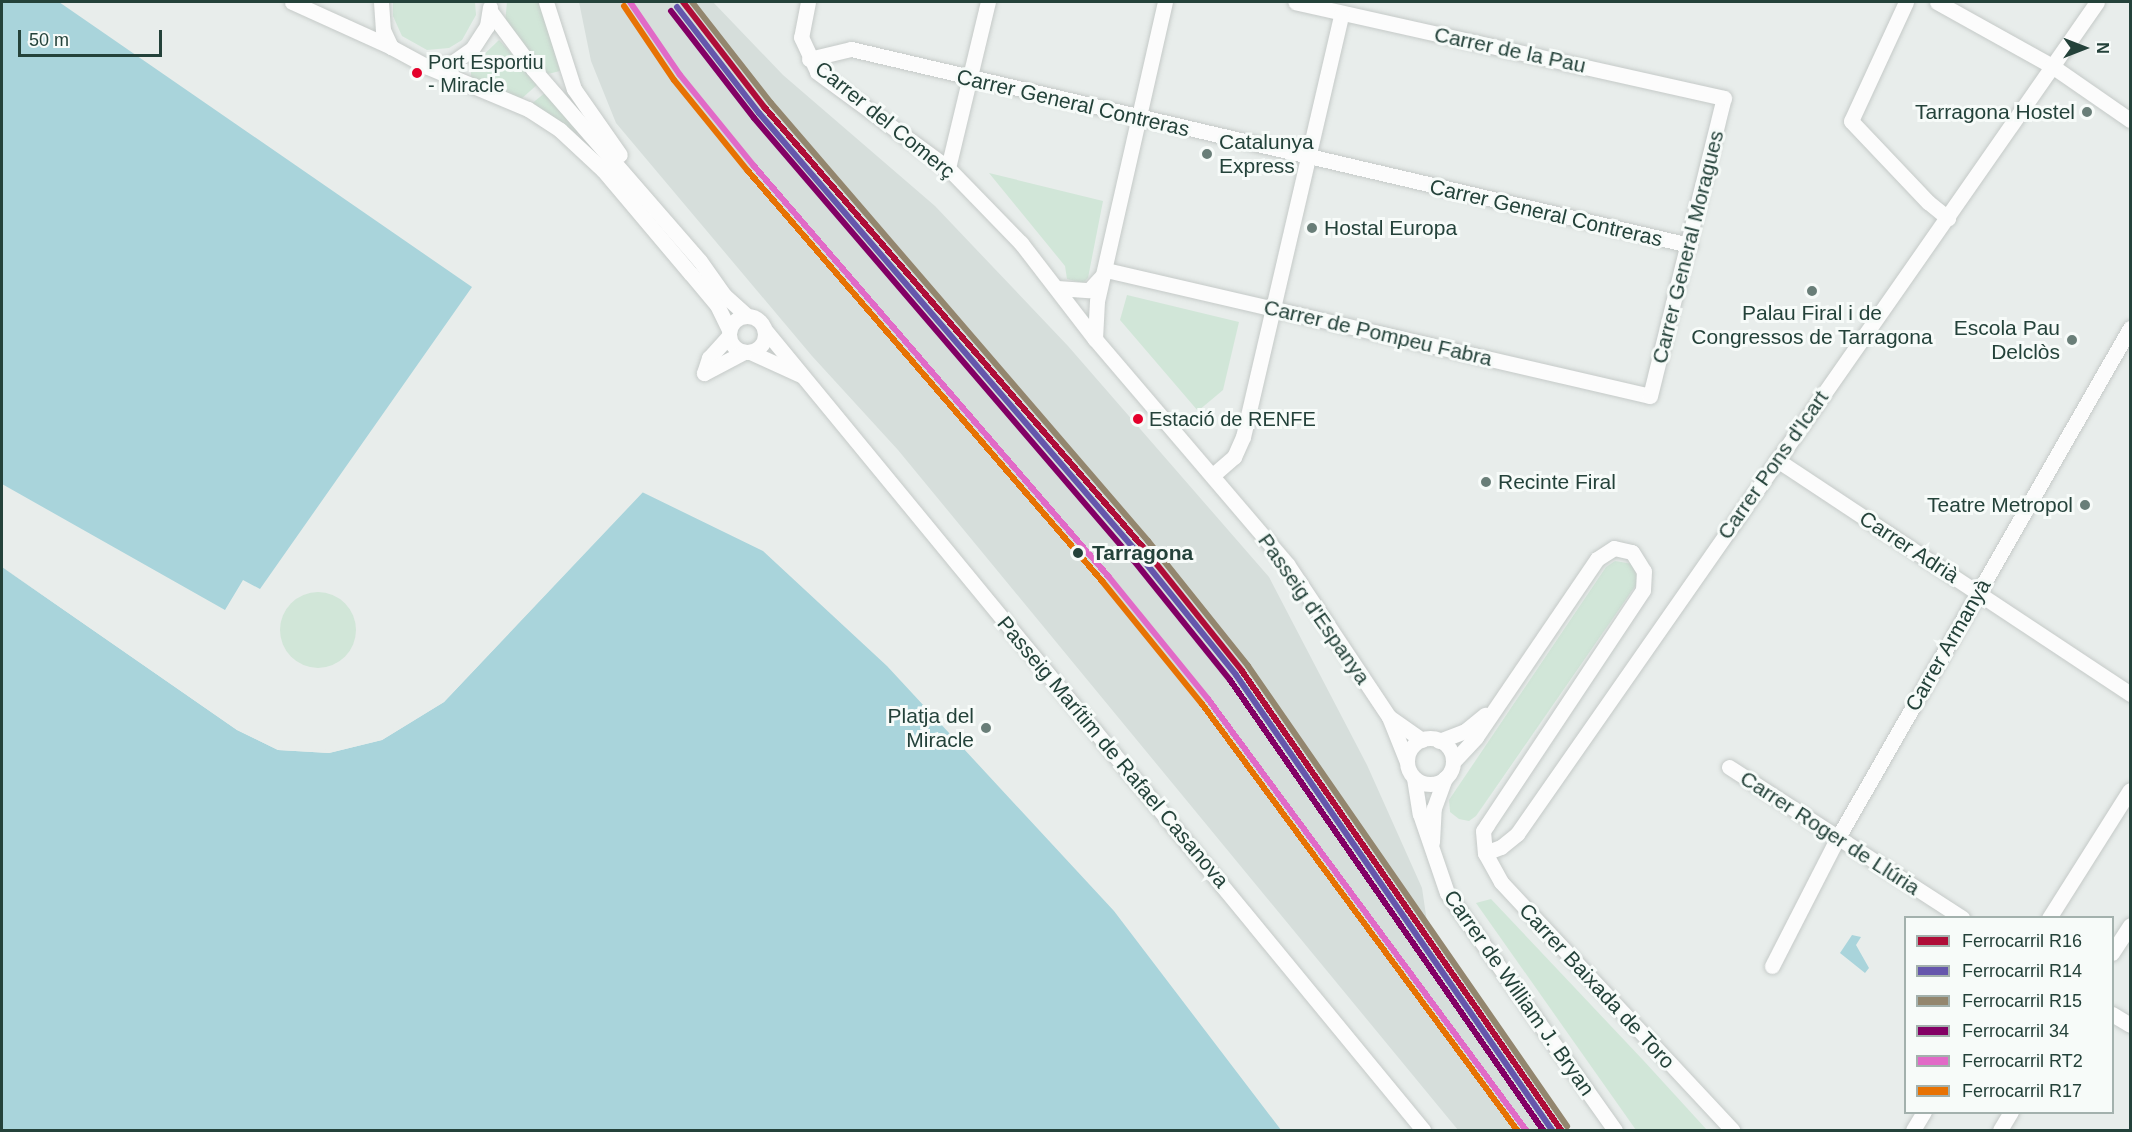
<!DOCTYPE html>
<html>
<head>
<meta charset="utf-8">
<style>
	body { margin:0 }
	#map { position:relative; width:2132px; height:1132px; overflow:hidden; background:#e8edeb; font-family:Helvetica,sans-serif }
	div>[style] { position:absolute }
	.built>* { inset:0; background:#d6dedb }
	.green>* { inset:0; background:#d1e6d8 }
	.round { border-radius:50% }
	.water>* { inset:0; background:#a9d4db }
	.pier>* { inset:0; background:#e8edeb }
	.roads { filter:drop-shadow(0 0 2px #c5cac8) drop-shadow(0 0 2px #c5cac8) }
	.minor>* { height:15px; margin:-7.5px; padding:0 7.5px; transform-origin:7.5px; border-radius:7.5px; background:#fcfcfc }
	.minor>.ring { margin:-7.5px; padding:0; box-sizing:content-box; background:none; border:15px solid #fcfcfc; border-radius:50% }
	.rail-1>* { height:6px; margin:-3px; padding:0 3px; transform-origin:3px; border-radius:3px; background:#af0d38 }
	.rail-2>* { height:6px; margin:-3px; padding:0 3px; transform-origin:3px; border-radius:3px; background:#6556ac }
	.rail-3>* { height:6px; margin:-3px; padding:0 3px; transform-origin:3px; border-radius:3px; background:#93866e }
	.rail-4>* { height:6px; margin:-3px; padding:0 3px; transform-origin:3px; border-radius:3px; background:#830065 }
	.rail-5>* { height:6px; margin:-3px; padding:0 3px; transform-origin:3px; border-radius:3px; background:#e16ac7 }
	.rail-6>* { height:6px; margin:-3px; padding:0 3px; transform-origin:3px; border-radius:3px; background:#e77204 }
	.dots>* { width:16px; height:16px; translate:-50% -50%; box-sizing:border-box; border:3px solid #f7fbf9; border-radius:50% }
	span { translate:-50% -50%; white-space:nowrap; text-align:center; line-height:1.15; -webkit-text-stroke:6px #f7fbf9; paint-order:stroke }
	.bus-label { font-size:20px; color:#24423a }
	.left { translate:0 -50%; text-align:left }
	.street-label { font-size:21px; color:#24423a }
	.poi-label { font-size:21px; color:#24423a }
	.right { translate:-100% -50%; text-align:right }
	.stop-label { font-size:21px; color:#24423a; font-weight:700 }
	.frame { position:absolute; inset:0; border:3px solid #24423a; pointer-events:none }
	.legend { position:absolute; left:1904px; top:916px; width:210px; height:198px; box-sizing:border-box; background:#f7fbf9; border:2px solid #a3b1ad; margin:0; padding:8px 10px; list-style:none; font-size:18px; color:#24423a }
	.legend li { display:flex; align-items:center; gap:12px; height:30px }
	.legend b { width:30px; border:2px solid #a3b1ad }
	.north { position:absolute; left:2054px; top:18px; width:60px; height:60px; -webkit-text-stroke:4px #f7fbf9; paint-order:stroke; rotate:90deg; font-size:16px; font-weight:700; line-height:24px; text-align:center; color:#24423a }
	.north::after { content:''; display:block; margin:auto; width:21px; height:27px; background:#24423a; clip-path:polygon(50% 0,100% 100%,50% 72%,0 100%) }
	.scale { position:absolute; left:18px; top:30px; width:144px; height:27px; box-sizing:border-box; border:3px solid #24423a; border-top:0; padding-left:8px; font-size:18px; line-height:21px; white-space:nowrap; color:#24423a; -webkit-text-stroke:4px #f7fbf9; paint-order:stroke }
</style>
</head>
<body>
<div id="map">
	<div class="built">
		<i style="clip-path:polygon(579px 2px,713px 2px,783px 75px,935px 206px,1068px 346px,1269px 577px,1367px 765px,1422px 888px,1427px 922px,1569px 1130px,1458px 1130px,898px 450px,812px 356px,616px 123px,591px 61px)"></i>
	</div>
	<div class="green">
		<i style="clip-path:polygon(393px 2px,475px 2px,476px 15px,462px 40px,449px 48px,427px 50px,402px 36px,393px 16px)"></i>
		<i style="clip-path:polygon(507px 2px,540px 2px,560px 71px,548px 74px,512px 32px,505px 23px)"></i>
		<i style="clip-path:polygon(499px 40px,539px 83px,520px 100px,471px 77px,471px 67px)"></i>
		<i style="clip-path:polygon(546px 92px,579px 132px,576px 134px,530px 105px)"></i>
		<i style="clip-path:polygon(989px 173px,1103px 201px,1088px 278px,1083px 283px,1067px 279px,1065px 266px)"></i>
		<i style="clip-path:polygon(1127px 295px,1239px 322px,1223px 390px,1198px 411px,1120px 320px)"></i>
		<i style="clip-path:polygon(1615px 561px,1633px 564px,1638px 582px,1476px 816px,1469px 821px,1459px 819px,1450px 812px,1449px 800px,1606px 567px)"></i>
		<i class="round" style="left:280px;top:592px;width:76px;height:76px"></i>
		<i style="clip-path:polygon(1491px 899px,1643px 1060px,1707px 1130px,1636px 1130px,1476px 903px)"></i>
	</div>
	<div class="water">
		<i style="clip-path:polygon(2px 2px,59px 2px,472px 287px,260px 589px,243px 580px,225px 610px,2px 484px)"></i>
		<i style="clip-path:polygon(642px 492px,763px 551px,887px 666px,1114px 911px,1281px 1130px,2px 1130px,2px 567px,237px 730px,278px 750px,329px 753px,382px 740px,444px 702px)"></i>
		<i style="clip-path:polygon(1852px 935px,1861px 937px,1856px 945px,1869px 968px,1865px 973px,1840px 953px)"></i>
	</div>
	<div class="pier">
		<i style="clip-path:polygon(640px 490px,645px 490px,444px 702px,382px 740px,329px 753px,278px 750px,237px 730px,2px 567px,239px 728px,279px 747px,329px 750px,380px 737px,442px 700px)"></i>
	</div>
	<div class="roads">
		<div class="minor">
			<i style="left:292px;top:2px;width:109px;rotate:24.4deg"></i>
			<i style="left:381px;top:2px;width:28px;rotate:86deg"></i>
			<i style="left:383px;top:30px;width:19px;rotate:65deg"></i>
			<i style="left:391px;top:47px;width:42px;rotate:28.4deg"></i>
			<i style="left:428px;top:67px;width:24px;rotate:-9deg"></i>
			<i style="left:452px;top:63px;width:24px;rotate:-35deg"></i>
			<i style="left:472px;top:49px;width:27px;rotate:-57deg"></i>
			<i style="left:487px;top:26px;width:19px;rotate:-81deg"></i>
			<i style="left:546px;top:2px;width:91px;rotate:72.2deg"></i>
			<i style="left:574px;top:89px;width:80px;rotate:55.1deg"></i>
			<i style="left:808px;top:2px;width:36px;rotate:101deg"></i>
			<i style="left:801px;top:37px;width:38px;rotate:65deg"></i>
			<i style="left:817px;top:72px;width:162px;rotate:36.2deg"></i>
			<i style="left:948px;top:168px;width:105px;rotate:45.8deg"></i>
			<i style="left:1021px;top:243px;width:121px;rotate:52.4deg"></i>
			<i style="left:1095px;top:339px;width:296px;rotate:49.5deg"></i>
			<i style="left:1287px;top:564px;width:184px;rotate:56.3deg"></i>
			<i style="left:1389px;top:717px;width:48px;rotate:68.2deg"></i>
			<i style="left:1906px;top:2px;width:131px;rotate:114.8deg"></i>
			<i style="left:1851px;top:121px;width:112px;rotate:46.5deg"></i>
			<i style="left:1928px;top:202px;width:26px;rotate:39deg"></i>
			<i style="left:1937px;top:2px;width:132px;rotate:29.1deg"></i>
			<i style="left:2052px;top:66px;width:95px;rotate:34.7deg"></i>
			<i style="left:490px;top:11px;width:72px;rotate:53.4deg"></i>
			<i style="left:533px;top:69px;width:254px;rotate:49deg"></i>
			<i style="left:700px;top:261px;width:42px;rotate:54.8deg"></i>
			<i style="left:724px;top:295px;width:31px;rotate:42deg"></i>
			<i style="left:809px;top:59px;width:43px;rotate:-13.4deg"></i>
			<i style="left:851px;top:49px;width:861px;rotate:13.16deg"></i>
			<i style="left:428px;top:67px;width:108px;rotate:22.8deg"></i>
			<i style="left:528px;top:109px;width:38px;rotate:33deg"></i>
			<i style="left:560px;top:130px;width:59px;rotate:42.9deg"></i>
			<i style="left:603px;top:170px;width:136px;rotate:49.8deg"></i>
			<i style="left:691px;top:274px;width:40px;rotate:50deg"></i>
			<i style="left:717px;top:305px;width:28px;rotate:64deg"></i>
			<i style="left:948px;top:168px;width:171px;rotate:-76.5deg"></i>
			<i style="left:1106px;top:270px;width:558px;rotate:13.04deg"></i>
			<i style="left:1650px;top:396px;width:307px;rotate:-76.1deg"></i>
			<i style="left:1724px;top:98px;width:439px;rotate:-167.4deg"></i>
			<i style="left:1057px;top:288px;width:32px;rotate:4deg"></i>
			<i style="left:1089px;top:290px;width:21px;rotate:-47deg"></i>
			<i class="ring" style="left:729px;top:316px;width:21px;height:21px"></i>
			<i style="left:765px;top:330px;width:1036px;rotate:50.56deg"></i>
			<i style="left:1095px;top:339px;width:38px;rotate:-87deg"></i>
			<i style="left:1097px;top:301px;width:307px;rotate:-77.2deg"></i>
			<i style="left:750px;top:352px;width:56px;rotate:24.3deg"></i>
			<i style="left:704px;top:373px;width:16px;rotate:-72deg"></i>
			<i style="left:709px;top:358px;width:30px;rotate:-48deg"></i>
			<i style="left:704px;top:373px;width:45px;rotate:-27.7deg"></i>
			<i style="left:1777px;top:460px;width:424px;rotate:33.5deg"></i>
			<i style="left:1213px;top:475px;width:28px;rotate:-41deg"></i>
			<i style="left:1234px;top:457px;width:22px;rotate:-66deg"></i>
			<i style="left:1243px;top:437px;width:435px;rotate:-76.9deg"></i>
			<i style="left:1389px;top:717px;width:40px;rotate:34.9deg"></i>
			<i class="ring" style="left:1407px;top:738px;width:31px;height:31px"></i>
			<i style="left:1439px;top:741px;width:28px;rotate:-21deg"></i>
			<i style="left:1465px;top:731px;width:26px;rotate:-39deg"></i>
			<i style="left:1453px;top:762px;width:34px;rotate:-47deg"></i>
			<i style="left:1476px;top:737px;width:215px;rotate:-55.8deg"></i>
			<i style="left:1597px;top:559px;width:20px;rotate:-33deg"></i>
			<i style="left:1614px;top:548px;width:18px;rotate:13deg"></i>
			<i style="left:1632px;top:552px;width:22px;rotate:58deg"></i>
			<i style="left:1644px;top:571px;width:19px;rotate:93deg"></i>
			<i style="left:1643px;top:590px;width:282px;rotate:123.6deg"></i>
			<i style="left:1487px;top:825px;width:7px;rotate:124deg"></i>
			<i style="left:1483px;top:831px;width:22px;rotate:85deg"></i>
			<i style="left:1485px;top:853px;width:33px;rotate:61deg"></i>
			<i style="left:1501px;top:882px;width:339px;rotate:47deg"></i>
			<i style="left:1729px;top:767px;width:278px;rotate:32.9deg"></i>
			<i style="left:1414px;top:778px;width:36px;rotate:81deg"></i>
			<i style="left:1420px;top:814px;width:83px;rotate:71.1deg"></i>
			<i style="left:1447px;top:893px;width:291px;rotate:54.7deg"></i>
			<i style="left:1432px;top:842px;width:34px;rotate:-87deg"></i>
			<i style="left:1434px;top:808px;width:32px;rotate:-70deg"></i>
			<i style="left:1485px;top:853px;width:17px;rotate:-21deg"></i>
			<i style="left:1501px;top:847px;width:21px;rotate:-39deg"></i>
			<i style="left:1517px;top:834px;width:1014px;rotate:-55.12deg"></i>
			<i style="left:2049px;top:918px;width:151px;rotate:-57.7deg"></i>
			<i style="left:2112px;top:953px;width:33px;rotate:-57deg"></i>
			<i style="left:1772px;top:966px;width:143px;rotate:-62.9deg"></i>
			<i style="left:1837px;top:839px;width:589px;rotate:-60.17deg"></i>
			<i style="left:2112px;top:1014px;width:21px;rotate:31deg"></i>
			<i style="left:1913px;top:1130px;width:21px;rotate:-59deg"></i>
			<i style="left:2000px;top:1130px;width:21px;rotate:-59deg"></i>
		</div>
	</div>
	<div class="rail-1">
		<i style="left:683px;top:2px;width:134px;rotate:52.3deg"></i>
		<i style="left:765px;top:108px;width:578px;rotate:49.28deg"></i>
		<i style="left:1142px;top:546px;width:160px;rotate:51.3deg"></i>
		<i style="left:1242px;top:671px;width:559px;rotate:55.2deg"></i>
	</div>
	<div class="rail-2">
		<i style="left:677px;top:7px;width:134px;rotate:52.3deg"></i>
		<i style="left:759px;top:113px;width:578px;rotate:49.28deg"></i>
		<i style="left:1136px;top:551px;width:159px;rotate:51.1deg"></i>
		<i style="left:1236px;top:675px;width:554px;rotate:55.22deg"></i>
	</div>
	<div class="rail-3">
		<i style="left:692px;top:2px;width:128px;rotate:52deg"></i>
		<i style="left:771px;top:103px;width:578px;rotate:49.28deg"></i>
		<i style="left:1148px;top:541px;width:160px;rotate:51.3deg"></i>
		<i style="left:1248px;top:666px;width:560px;rotate:55.26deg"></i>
	</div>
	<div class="rail-4">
		<i style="left:671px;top:11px;width:135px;rotate:52.2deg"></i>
		<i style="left:754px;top:118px;width:577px;rotate:49.36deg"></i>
		<i style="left:1130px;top:556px;width:159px;rotate:51.1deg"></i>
		<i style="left:1230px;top:680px;width:548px;rotate:55.18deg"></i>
	</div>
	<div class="rail-5">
		<i style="left:630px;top:2px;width:88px;rotate:55.6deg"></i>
		<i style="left:680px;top:75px;width:117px;rotate:50.9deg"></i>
		<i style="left:754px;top:166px;width:542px;rotate:49.19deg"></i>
		<i style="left:1108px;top:576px;width:159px;rotate:50.9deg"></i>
		<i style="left:1208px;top:699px;width:536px;rotate:53.58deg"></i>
	</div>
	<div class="rail-6">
		<i style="left:624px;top:6px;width:89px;rotate:56deg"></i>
		<i style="left:674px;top:80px;width:117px;rotate:50.9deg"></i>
		<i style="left:748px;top:171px;width:542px;rotate:49.19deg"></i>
		<i style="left:1102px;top:581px;width:159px;rotate:50.9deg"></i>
		<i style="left:1202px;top:704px;width:530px;rotate:53.52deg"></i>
	</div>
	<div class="dots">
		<i style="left:417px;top:73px;background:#e4002b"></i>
		<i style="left:2087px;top:112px;background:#697e78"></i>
		<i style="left:1207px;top:154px;background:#697e78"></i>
		<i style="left:1312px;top:228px;background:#697e78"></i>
		<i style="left:1812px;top:291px;background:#697e78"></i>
		<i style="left:2072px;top:340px;background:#697e78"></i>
		<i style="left:1138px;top:419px;background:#e4002b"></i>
		<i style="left:1486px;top:482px;background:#697e78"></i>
		<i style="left:2085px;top:505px;background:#697e78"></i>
		<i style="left:1078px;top:553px;background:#24423a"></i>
		<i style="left:986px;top:728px;background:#697e78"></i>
	</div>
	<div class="bus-label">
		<span class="left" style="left:428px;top:74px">Port Esportiu<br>- Miracle</span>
		<span class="left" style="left:1149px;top:419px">Estació de RENFE</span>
	</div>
	<div class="street-label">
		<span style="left:1510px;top:50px;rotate:12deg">Carrer de la Pau</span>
		<span style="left:1073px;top:103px;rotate:13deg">Carrer General Contreras</span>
		<span style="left:885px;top:120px;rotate:39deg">Carrer del Comerç</span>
		<span style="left:1546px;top:213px;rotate:13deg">Carrer General Contreras</span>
		<span style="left:1688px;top:247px;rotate:-76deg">Carrer General Moragues</span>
		<span style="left:1378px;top:333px;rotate:13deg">Carrer de Pompeu Fabra</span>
		<span style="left:1773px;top:465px;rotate:-55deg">Carrer Pons d'Icart</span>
		<span style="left:1909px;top:547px;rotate:33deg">Carrer Adrià</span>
		<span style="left:1314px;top:609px;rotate:55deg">Passeig d'Espanya</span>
		<span style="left:1948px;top:645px;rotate:-60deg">Carrer Armanyà</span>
		<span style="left:1113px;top:752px;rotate:50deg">Passeig Marítim de Rafael Casanova</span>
		<span style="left:1830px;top:833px;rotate:33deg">Carrer Roger de Llúria</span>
		<span style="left:1597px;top:986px;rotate:47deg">Carrer Baixada de Toro</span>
		<span style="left:1519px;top:993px;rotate:55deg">Carrer de William J. Bryan</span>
	</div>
	<div class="poi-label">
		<span class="right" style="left:2075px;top:112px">Tarragona Hostel</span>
		<span class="left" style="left:1219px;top:154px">Catalunya<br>Express</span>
		<span class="left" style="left:1324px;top:228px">Hostal Europa</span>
		<span style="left:1812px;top:325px">Palau Firal i de<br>Congressos de Tarragona</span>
		<span class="right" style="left:2060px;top:340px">Escola Pau<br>Delclòs</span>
		<span class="left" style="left:1498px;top:482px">Recinte Firal</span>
		<span class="right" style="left:2073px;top:505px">Teatre Metropol</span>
		<span class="right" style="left:974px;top:728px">Platja del<br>Miracle</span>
	</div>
	<div class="stop-label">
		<span class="left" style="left:1092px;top:553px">Tarragona</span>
	</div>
	<div class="frame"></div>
	<ul class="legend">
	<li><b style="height:8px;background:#af0d38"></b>Ferrocarril R16</li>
	<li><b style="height:8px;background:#6556ac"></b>Ferrocarril R14</li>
	<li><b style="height:8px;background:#93866e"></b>Ferrocarril R15</li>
	<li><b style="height:8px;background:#830065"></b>Ferrocarril 34</li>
	<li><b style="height:8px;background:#e16ac7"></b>Ferrocarril RT2</li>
	<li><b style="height:8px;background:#e77204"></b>Ferrocarril R17</li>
	</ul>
	<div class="north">N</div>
	<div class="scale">50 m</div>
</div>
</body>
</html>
